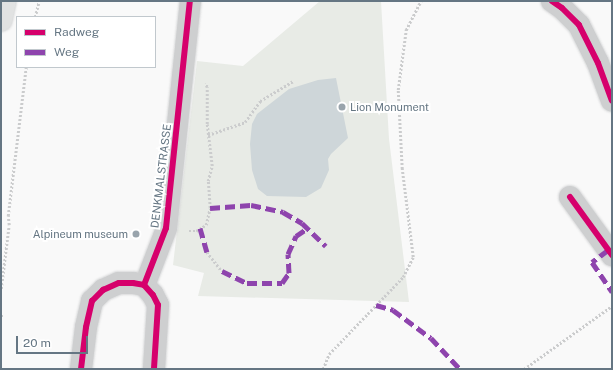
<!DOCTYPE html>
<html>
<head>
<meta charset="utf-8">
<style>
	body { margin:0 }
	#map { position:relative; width:613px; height:370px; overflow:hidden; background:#f9f9f9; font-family:"Public Sans",sans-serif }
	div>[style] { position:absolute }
	.green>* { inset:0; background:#e8ebe6 }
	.water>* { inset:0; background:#ced6d9 }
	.path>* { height:2.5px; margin-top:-1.25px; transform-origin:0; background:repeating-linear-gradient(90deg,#cbcccd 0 2px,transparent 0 4px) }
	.roads { filter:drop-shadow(0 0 1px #d5d6d7) drop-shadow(0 0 1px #d5d6d7) }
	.pedestrian>* { height:21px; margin:-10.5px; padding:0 10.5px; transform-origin:10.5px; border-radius:10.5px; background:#cecfd0 }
	.minor>* { height:22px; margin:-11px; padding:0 11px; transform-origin:11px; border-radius:11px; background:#cecfd0 }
	.primary>* { height:22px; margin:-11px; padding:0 11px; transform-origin:11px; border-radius:11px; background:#e1e2e2 }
	.quiet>* { height:5px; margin-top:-2.5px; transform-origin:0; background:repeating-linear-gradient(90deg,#8e44ad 0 10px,transparent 0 15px) }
	.cycleway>* { height:6px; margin:-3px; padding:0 3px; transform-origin:3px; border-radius:3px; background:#d6006c }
	.dots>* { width:11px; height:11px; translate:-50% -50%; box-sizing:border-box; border:2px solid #fff; border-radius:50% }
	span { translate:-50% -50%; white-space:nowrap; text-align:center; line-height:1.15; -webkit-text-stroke:4px #fff; paint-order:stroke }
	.poi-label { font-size:11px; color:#657683 }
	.left { translate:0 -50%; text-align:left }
	.right { translate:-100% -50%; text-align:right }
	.street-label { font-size:11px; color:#657683 }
	.frame { position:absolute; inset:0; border:2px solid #657683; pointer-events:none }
	.legend { position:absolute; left:16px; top:16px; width:140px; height:52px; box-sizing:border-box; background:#fff; border:1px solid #c1c8cd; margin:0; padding:5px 7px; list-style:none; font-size:12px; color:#657683 }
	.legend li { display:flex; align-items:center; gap:8px; height:20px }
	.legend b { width:20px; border:1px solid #c1c8cd }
	.scale { position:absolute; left:16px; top:336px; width:72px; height:18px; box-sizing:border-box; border:2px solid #657683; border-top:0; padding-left:5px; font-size:12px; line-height:14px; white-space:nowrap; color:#657683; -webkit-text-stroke:3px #fff; paint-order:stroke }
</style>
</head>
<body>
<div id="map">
	<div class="green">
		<i style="clip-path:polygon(320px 1px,381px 1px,389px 139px,409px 302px,198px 296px,204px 273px,173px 265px,197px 61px,243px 66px)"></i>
	</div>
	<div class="water">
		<i style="clip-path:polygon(336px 78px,348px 138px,331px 154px,328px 159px,329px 170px,321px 188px,306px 197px,267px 196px,258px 189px,252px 170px,250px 144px,252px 124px,257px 114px,289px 89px,318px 80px)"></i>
	</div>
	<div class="path">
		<i style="left:35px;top:17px;width:16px;rotate:-76deg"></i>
		<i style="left:208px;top:135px;width:39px;rotate:-19deg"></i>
		<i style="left:245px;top:122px;width:26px;rotate:-54deg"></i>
		<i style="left:260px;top:101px;width:39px;rotate:-31deg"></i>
		<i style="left:189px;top:231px;width:7px"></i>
		<i style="left:196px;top:231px;width:12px;rotate:-31deg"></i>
		<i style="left:206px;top:225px;width:17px;rotate:-77deg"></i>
		<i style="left:210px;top:208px;width:27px;rotate:-94deg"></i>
		<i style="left:208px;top:181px;width:16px;rotate:-75deg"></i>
		<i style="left:212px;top:166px;width:42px;rotate:-96.8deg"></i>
		<i style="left:207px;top:124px;width:37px;rotate:-90deg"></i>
		<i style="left:207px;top:87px;width:4px;rotate:-117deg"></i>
		<i style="left:207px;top:252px;width:24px;rotate:52deg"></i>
		<i style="left:1px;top:289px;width:64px;rotate:-82.9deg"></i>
		<i style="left:9px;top:225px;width:9px;rotate:-96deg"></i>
		<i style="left:8px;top:216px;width:150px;rotate:-83.1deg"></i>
		<i style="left:1px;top:316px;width:3px"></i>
		<i style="left:323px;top:369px;width:16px;rotate:-68deg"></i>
		<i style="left:329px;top:354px;width:107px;rotate:-46.1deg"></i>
		<i style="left:403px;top:277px;width:22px;rotate:-63deg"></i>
		<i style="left:413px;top:257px;width:89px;rotate:-97.1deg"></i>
		<i style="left:402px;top:169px;width:79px;rotate:-92.9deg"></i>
		<i style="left:398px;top:90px;width:61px;rotate:-82.4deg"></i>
		<i style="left:406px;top:30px;width:33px;rotate:-63deg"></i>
		<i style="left:524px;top:369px;width:108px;rotate:-35.6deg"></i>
	</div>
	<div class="roads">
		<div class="pedestrian">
			<i style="left:144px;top:285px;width:61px;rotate:-68.9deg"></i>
			<i style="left:166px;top:228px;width:228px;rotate:-84deg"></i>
		</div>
		<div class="minor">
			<i style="left:552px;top:1px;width:12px;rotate:35deg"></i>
			<i style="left:562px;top:8px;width:24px;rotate:45deg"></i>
			<i style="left:579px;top:25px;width:42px;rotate:63.4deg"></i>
			<i style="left:598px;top:63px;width:40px;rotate:69.8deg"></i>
			<i style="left:570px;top:197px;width:72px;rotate:54.1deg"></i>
			<i style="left:81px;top:369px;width:42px;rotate:-83.2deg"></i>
			<i style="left:86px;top:327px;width:27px;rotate:-77deg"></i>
			<i style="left:92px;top:301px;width:16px;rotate:-45deg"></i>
			<i style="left:103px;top:290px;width:17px;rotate:-24deg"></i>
			<i style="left:119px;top:283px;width:14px"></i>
			<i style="left:133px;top:283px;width:11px;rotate:10deg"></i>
			<i style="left:144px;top:285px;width:13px;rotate:48deg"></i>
			<i style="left:153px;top:295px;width:11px;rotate:63deg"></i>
			<i style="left:158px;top:305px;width:64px;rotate:93.6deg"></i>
		</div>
		<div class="primary">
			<i style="left:1px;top:20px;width:19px;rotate:-78deg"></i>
		</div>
	</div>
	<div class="quiet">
		<i style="left:210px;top:208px;width:41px;rotate:-4.2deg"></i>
		<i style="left:251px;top:205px;width:33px;rotate:12deg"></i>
		<i style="left:283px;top:212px;width:22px;rotate:30deg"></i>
		<i style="left:302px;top:223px;width:33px;rotate:44deg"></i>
		<i style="left:200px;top:228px;width:25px;rotate:74deg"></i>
		<i style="left:608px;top:250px;width:20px;rotate:143deg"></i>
		<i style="left:592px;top:262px;width:36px;rotate:56deg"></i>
		<i style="left:222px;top:271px;width:28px;rotate:26deg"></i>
		<i style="left:247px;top:283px;width:35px"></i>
		<i style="left:282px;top:283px;width:12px;rotate:-55deg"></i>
		<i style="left:289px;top:273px;width:19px;rotate:-93deg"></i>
		<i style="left:288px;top:254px;width:20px;rotate:-66deg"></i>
		<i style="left:296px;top:236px;width:14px;rotate:-34deg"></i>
		<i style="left:376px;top:305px;width:18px;rotate:16deg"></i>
		<i style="left:393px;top:310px;width:47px;rotate:36.4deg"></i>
		<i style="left:431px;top:338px;width:42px;rotate:46.9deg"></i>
	</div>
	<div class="cycleway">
		<i style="left:552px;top:1px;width:12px;rotate:35deg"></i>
		<i style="left:562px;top:8px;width:24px;rotate:45deg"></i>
		<i style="left:579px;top:25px;width:42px;rotate:63.4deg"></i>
		<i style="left:598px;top:63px;width:40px;rotate:69.8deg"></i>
		<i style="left:570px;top:197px;width:72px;rotate:54.1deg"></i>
		<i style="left:144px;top:285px;width:61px;rotate:-68.9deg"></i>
		<i style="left:166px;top:228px;width:228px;rotate:-84deg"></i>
		<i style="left:144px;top:285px;width:13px;rotate:48deg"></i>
		<i style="left:153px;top:295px;width:11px;rotate:63deg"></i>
		<i style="left:158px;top:305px;width:64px;rotate:93.6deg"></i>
		<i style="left:81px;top:369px;width:42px;rotate:-83.2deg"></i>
		<i style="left:86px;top:327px;width:27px;rotate:-77deg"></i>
		<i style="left:92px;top:301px;width:16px;rotate:-45deg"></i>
		<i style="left:103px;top:290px;width:17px;rotate:-24deg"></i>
		<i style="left:119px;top:283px;width:14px"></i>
		<i style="left:133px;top:283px;width:11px;rotate:10deg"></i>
	</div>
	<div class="dots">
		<i style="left:342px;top:107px;background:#99a4ac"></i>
		<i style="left:136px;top:234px;background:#99a4ac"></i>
	</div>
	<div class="poi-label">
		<span class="left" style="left:350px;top:107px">Lion Monument</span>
		<span class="right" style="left:128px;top:234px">Alpineum museum</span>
	</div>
	<div class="street-label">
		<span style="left:161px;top:176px;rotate:-83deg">DENKMALSTRASSE</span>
	</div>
	<div class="frame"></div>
	<ul class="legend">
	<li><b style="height:5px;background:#d6006c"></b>Radweg</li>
	<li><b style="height:5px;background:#8e44ad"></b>Weg</li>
	</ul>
	<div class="scale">20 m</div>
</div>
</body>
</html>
